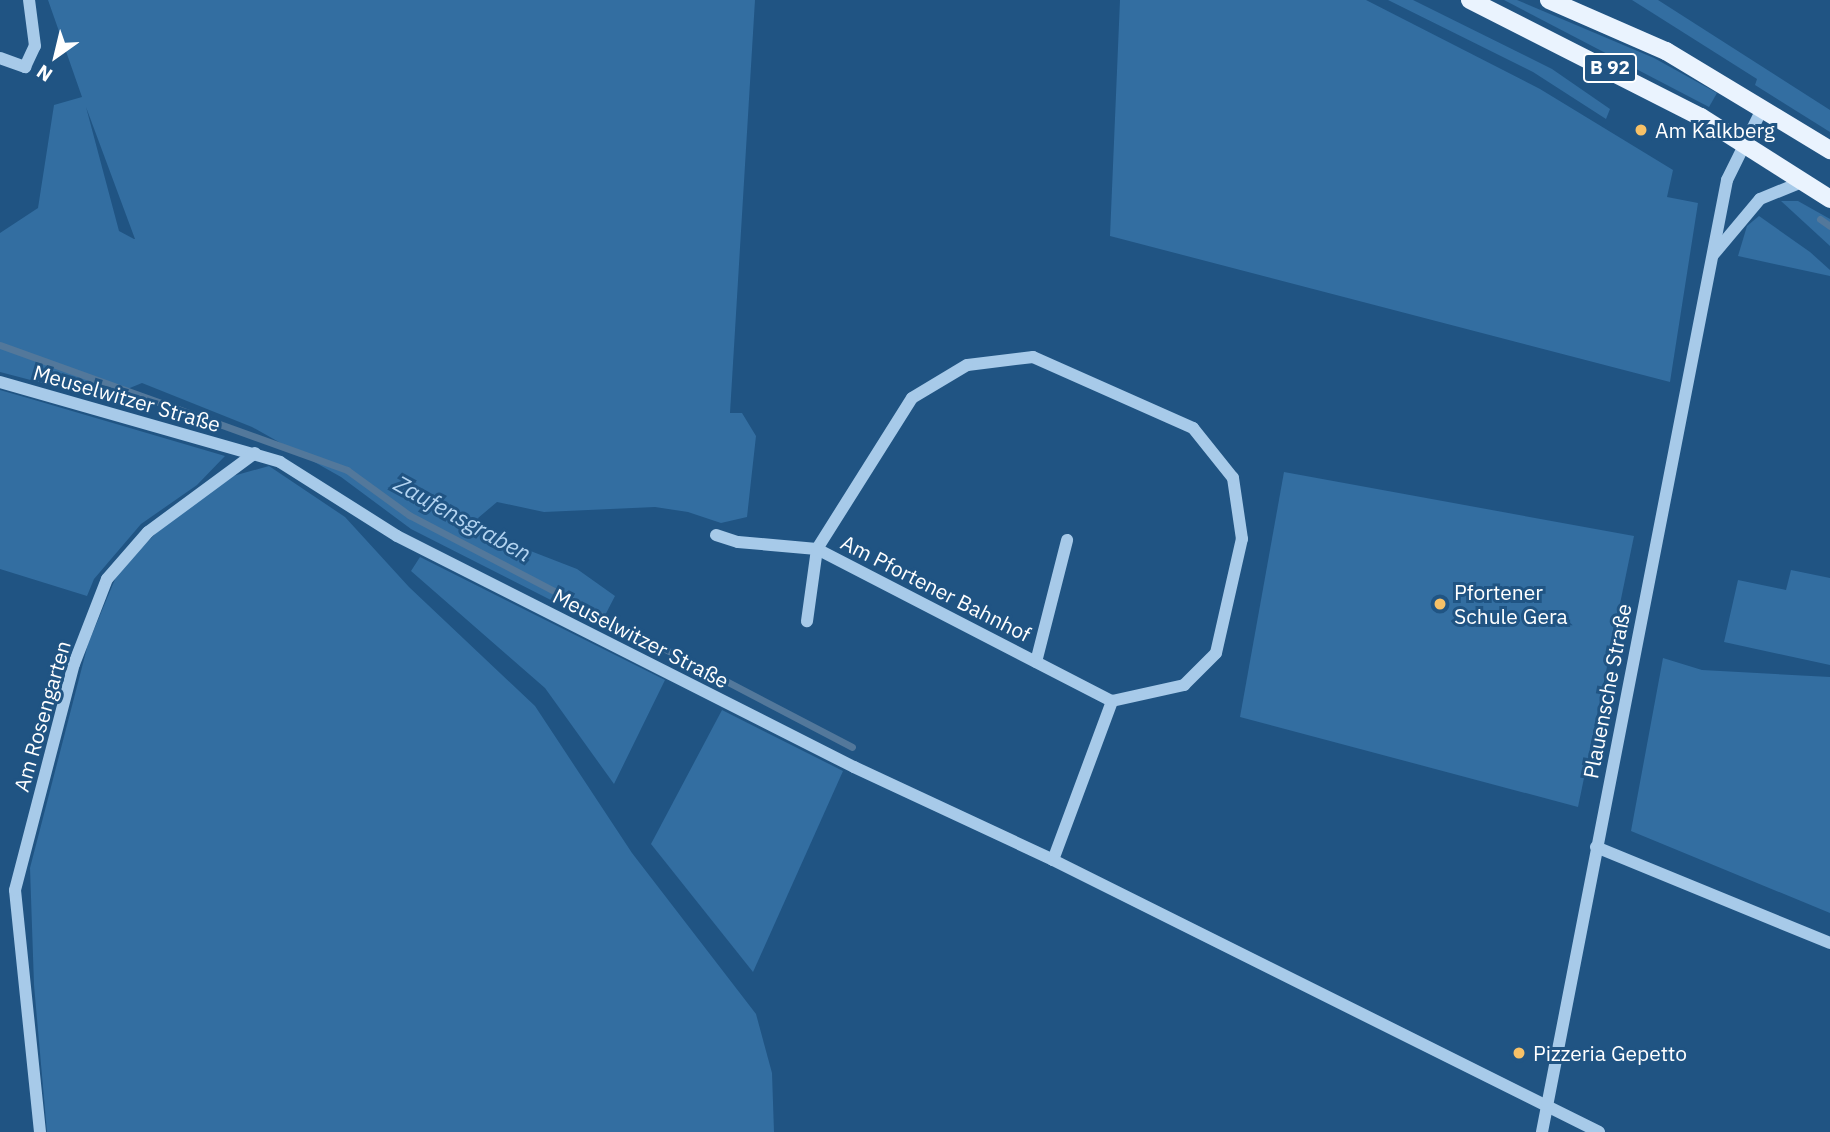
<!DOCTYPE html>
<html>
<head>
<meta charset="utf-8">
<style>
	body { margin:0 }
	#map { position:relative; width:1830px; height:1132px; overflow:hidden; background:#205483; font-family:"IBM Plex Sans",sans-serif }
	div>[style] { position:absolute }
	.green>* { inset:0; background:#336ea1 }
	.stream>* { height:7px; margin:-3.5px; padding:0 3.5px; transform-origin:3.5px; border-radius:3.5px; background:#53789b }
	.minor>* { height:12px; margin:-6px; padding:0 6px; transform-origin:6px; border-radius:6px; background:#a7cae9 }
	.major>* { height:18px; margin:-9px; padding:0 9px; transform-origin:9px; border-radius:9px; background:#eaf3fe }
	.dots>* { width:19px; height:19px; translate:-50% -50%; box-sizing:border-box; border:4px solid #205483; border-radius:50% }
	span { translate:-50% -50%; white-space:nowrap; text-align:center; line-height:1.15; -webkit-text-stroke:6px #205483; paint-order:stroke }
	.shield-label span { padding:2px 5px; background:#205483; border:2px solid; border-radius:5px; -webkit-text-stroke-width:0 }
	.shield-label { font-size:19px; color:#fff; font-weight:700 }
	.poi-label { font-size:21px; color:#fff }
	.left { translate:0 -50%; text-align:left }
	.street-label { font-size:21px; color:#fff }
	.water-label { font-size:23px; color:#b3d4f1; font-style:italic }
	.north { position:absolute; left:21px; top:21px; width:70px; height:70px; -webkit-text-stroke:5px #205483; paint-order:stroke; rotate:214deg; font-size:19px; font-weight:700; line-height:28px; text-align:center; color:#fff }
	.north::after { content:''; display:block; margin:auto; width:24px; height:32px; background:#fff; clip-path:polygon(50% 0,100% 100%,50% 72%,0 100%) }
</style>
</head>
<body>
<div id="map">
	<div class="green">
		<i style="clip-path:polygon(evenodd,48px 0,755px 0,730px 413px,742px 413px,756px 436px,747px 517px,721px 523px,688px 512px,655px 507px,544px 512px,497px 502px,478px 518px,497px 538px,577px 569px,615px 596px,600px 625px,411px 529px,341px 477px,252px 427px,142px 383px,103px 399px,0 372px,0 233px,38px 208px,54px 105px,82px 97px,48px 0,86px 107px,135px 239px,134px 239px,119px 231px,86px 107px)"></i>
		<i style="clip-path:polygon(1120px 0,1366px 0,1540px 89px,1673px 170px,1667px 197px,1698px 203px,1670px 382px,1110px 236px)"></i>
		<i style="clip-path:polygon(1388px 0,1413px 0,1552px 69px,1610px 109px,1606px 119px,1533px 72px)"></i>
		<i style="clip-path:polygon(1504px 0,1517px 0,1654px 58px,1717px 93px,1709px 107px)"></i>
		<i style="clip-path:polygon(1632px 0,1658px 0,1830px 110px,1830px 132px,1755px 85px,1757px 79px)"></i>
		<i style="clip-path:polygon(1781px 201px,1798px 201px,1830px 219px,1830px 246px)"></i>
		<i style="clip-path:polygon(1759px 216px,1810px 252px,1830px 270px,1830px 276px,1738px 256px,1747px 226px)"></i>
		<i style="clip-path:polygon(0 390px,38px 401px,225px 456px,197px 485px,141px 524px,94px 579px,87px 596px,0 569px)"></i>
		<i style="clip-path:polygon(269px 466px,345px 517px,409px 587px,535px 706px,632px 853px,756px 1014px,772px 1073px,774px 1132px,47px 1132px,34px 985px,30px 868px,88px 644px,118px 572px,163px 526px,233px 476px)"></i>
		<i style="clip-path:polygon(1284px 472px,1634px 536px,1578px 807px,1240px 717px)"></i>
		<i style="clip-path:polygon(420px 557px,665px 680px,614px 784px,545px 688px,411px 571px)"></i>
		<i style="clip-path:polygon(1791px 570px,1830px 578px,1830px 665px,1724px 642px,1738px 580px,1786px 590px)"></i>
		<i style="clip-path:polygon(1663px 658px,1702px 670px,1830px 677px,1830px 913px,1631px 831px)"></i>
		<i style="clip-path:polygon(722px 710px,843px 771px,753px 972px,651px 844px)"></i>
	</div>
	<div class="stream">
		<i style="left:1820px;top:219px;width:12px;rotate:35deg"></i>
		<i style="left:0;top:345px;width:369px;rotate:19.8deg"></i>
		<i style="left:347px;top:470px;width:77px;rotate:36deg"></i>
		<i style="left:409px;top:515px;width:500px;rotate:27.64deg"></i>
	</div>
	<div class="minor">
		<i style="left:0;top:58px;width:27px;rotate:20deg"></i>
		<i style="left:25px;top:67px;width:23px;rotate:-65deg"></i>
		<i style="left:35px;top:46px;width:46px;rotate:-97.4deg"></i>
		<i style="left:1713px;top:255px;width:73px;rotate:-50deg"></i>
		<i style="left:1760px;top:199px;width:48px;rotate:-22.2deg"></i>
		<i style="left:0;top:382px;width:291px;rotate:15.9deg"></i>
		<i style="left:280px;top:462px;width:138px;rotate:32.3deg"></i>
		<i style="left:397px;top:536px;width:512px;rotate:26.82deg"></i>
		<i style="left:854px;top:767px;width:220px;rotate:25deg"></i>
		<i style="left:1053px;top:860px;width:610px;rotate:26.48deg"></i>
		<i style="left:716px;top:535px;width:23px;rotate:18deg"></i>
		<i style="left:738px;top:542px;width:79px;rotate:5.1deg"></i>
		<i style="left:817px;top:549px;width:73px;rotate:97.9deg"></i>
		<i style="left:1036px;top:662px;width:126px;rotate:-75.7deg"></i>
		<i style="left:1596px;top:847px;width:253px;rotate:22.3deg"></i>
		<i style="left:1053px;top:860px;width:170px;rotate:-69.6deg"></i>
		<i style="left:1112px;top:701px;width:74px;rotate:-12.5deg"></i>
		<i style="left:1184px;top:685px;width:45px;rotate:-45deg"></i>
		<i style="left:1216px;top:653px;width:117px;rotate:-77.2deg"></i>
		<i style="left:1242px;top:539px;width:62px;rotate:-98.4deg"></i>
		<i style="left:1233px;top:478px;width:64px;rotate:-128.7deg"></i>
		<i style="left:1193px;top:428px;width:175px;rotate:-156.1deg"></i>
		<i style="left:1033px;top:357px;width:66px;rotate:173.1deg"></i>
		<i style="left:967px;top:365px;width:64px;rotate:149deg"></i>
		<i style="left:912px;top:398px;width:178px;rotate:122.2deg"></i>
		<i style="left:817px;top:549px;width:332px;rotate:27.3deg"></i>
		<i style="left:40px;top:1132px;width:243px;rotate:-95.9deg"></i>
		<i style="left:15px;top:890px;width:234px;rotate:-75.4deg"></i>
		<i style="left:74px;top:664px;width:91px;rotate:-68.8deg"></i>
		<i style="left:107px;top:579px;width:62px;rotate:-48.9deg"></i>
		<i style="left:148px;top:532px;width:133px;rotate:-36.4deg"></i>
		<i style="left:1542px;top:1132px;width:970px;rotate:-79deg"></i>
		<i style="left:1727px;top:180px;width:81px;rotate:-63.7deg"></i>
	</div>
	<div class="major">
		<i style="left:1470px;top:0;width:259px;rotate:26.9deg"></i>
		<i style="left:1701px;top:117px;width:153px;rotate:32.4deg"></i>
		<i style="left:1549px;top:0;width:128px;rotate:23.6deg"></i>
		<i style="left:1666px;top:51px;width:192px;rotate:31.1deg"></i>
	</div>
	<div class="dots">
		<i style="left:1641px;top:130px;background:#f7c167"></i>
		<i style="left:1440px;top:604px;background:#f7c167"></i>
		<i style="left:1519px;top:1053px;background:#f7c167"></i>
	</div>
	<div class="shield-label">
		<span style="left:1610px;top:68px">B 92</span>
	</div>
	<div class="poi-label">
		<span class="left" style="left:1655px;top:130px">Am Kalkberg</span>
		<span class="left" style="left:1454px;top:604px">Pfortener<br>Schule Gera</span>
		<span class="left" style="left:1533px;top:1053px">Pizzeria Gepetto</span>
	</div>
	<div class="street-label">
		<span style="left:127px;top:398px;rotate:16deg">Meuselwitzer Straße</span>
		<span style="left:936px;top:588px;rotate:27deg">Am Pfortener Bahnhof</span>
		<span style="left:641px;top:638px;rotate:27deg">Meuselwitzer Straße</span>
		<span style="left:1607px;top:691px;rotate:-79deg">Plauensche Straße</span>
		<span style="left:42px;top:716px;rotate:-74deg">Am Rosengarten</span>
	</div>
	<div class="water-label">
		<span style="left:463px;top:518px;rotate:29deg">Zaufensgraben</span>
	</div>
	<div class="north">N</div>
</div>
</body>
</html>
